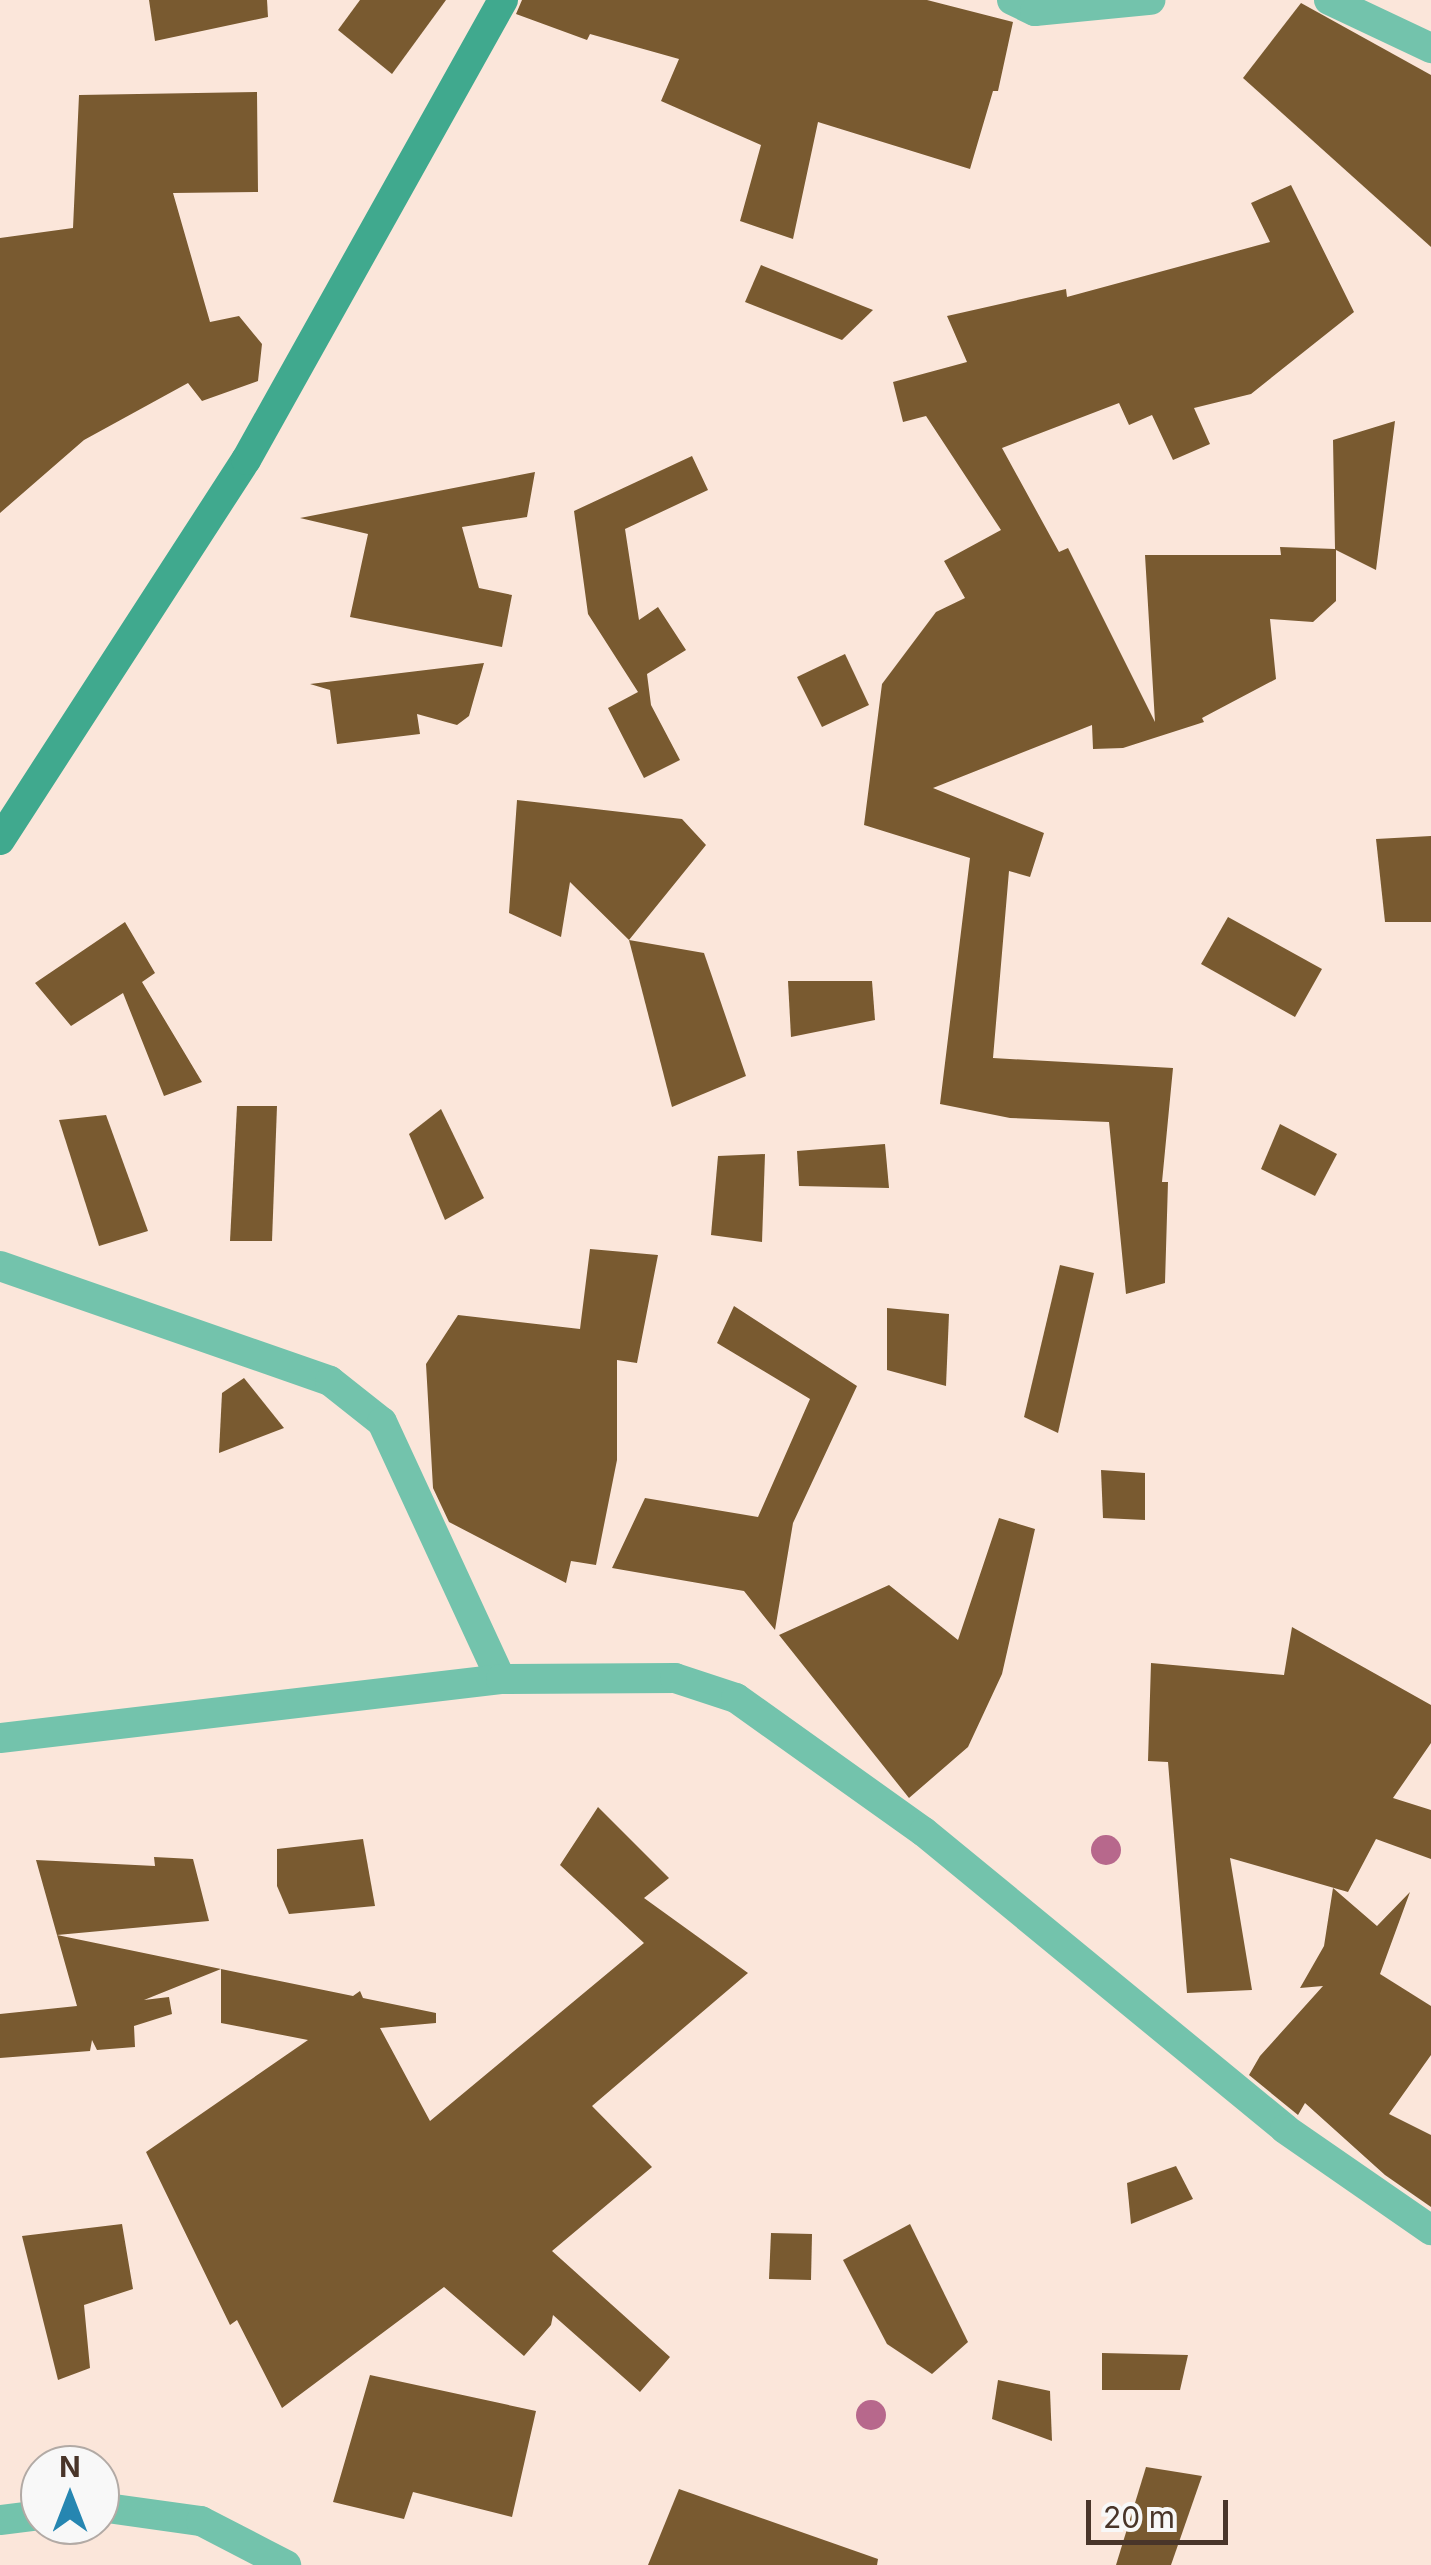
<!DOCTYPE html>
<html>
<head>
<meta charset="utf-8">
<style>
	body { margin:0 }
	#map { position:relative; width:1431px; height:2565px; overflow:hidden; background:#fbe6da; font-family:Inter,sans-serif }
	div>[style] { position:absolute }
	.building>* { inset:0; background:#795a30 }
	.street>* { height:30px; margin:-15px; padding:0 15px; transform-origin:15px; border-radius:15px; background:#73c3ac }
	.secondary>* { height:30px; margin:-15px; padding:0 15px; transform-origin:15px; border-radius:15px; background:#40a98e }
	.trees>* { width:30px; height:30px; margin:-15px; border-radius:50%; background:#b7688c }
	span { translate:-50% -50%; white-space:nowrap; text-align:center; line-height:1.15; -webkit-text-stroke:10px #f8f8f8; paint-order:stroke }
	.north { position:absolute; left:20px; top:2445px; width:100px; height:100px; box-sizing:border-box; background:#f8f8f8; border:2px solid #b2aaa5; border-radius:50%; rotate:0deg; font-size:28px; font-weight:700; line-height:40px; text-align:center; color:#493529 }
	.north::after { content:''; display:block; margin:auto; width:35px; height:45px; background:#2686b1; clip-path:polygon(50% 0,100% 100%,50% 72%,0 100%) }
	.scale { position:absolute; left:1086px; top:2500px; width:142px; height:45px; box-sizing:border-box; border:5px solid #493529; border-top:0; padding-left:12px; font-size:30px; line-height:35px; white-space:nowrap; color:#493529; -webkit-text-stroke:8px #f8f8f8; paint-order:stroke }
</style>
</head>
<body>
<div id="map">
	<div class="building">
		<i style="clip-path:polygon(149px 0,267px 0,268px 17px,155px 41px)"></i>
		<i style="clip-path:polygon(360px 0,446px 0,392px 74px,338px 30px)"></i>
		<i style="clip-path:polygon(522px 0,927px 0,1013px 22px,998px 91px,993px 91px,970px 169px,818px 122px,793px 239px,740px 221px,761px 145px,661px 101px,679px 59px,590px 34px,587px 40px,516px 14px)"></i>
		<i style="clip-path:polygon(1301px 3px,1431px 75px,1431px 247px,1243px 78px)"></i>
		<i style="clip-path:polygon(257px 92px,258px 192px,173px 193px,210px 322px,239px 316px,262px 344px,258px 381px,202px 401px,188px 383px,84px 440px,0 513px,0 238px,73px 228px,79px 95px)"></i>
		<i style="clip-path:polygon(1291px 185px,1354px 312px,1251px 394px,1194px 408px,1210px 444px,1173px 460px,1152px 415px,1129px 425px,1119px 403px,1002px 448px,1059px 552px,1068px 548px,1155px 722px,1145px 555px,1281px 555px,1280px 547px,1335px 549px,1333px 440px,1395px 421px,1376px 570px,1336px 550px,1336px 601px,1313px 622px,1270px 619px,1276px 679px,1202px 718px,1204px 722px,1123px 748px,1093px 749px,1092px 725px,933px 788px,1044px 833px,1030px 877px,1009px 871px,993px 1058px,1173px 1068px,1162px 1182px,1168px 1182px,1165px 1283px,1126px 1294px,1109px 1122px,1010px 1118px,940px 1104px,970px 858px,864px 825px,882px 684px,936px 612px,965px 598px,944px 561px,1001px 530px,926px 416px,903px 422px,893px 382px,967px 362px,947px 316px,1066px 289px,1067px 297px,1270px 242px,1251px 203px)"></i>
		<i style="clip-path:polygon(761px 265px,873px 310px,842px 340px,745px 302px)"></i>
		<i style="clip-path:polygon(692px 456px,708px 490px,625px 529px,639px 620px,658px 607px,686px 650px,647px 674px,651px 705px,680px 760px,644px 778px,608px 708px,638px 692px,588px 614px,574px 511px)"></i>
		<i style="clip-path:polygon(535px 472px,527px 517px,462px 527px,479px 588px,512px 595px,502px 647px,350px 617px,368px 534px,300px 518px)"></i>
		<i style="clip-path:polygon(845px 654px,869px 705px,822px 727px,797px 677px)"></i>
		<i style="clip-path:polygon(484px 663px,469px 716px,457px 725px,417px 714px,420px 734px,337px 744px,330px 690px,310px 684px)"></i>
		<i style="clip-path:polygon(517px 800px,682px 819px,706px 845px,629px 940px,570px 882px,561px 937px,509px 913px)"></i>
		<i style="clip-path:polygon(1431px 836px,1431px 922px,1385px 922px,1376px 839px)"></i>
		<i style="clip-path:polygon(1228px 917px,1322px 969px,1295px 1017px,1201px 964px)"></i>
		<i style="clip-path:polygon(125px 922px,155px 973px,142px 982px,202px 1082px,164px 1096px,123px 993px,71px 1026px,35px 983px)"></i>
		<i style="clip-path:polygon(629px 940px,704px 953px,746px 1076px,672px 1107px)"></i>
		<i style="clip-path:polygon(788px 981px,872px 981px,875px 1020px,791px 1037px)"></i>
		<i style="clip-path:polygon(237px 1106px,277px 1106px,272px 1241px,230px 1241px)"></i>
		<i style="clip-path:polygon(441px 1109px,484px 1198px,445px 1220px,409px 1134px)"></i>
		<i style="clip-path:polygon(106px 1115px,148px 1231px,99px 1246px,59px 1120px)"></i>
		<i style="clip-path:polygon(1280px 1124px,1337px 1154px,1315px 1196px,1261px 1169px)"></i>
		<i style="clip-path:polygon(885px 1144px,889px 1188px,799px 1186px,797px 1151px)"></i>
		<i style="clip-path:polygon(765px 1154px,762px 1242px,711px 1235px,718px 1156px)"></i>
		<i style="clip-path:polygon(590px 1249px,658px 1255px,637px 1363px,617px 1360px,617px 1460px,596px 1565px,571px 1561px,566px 1583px,449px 1522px,433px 1488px,426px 1364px,458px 1315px,580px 1329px)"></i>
		<i style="clip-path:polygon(1060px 1265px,1094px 1273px,1058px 1433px,1024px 1417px)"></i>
		<i style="clip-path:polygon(734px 1306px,857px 1386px,793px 1523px,775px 1630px,744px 1591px,612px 1568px,645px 1498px,758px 1517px,810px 1399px,717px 1343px)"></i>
		<i style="clip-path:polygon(887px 1308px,949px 1314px,946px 1386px,887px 1370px)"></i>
		<i style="clip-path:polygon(244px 1378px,284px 1428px,219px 1453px,222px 1393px)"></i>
		<i style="clip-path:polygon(1101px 1470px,1145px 1473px,1145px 1520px,1103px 1518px)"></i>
		<i style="clip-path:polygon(999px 1518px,1035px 1529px,1002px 1674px,968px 1747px,909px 1798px,779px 1635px,889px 1585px,958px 1640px)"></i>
		<i style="clip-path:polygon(1292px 1627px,1431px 1705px,1431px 1743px,1393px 1798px,1431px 1810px,1431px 1859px,1376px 1839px,1348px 1892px,1230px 1858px,1252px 1990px,1187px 1993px,1168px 1762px,1148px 1761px,1151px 1663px,1284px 1675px)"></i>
		<i style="clip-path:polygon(598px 1807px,669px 1878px,644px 1898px,748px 1973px,592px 2106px,652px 2167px,552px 2251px,670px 2357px,640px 2392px,553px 2315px,551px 2325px,524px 2356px,444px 2287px,282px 2408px,237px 2320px,230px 2325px,146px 2152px,308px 2040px,221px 2023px,221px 1969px,353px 1996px,360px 1991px,363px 1998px,436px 2013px,436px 2023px,380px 2028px,430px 2121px,644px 1943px,560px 1865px)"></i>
		<i style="clip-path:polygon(363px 1839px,375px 1906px,289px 1914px,277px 1886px,277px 1849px)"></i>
		<i style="clip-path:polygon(154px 1857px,193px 1859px,209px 1921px,57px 1935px,36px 1860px,155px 1866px)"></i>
		<i style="clip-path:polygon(1333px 1888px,1377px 1926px,1410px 1892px,1380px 1974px,1431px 2006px,1431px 2055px,1389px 2114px,1431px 2135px,1431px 2207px,1385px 2175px,1305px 2103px,1298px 2115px,1249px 2075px,1260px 2056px,1323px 1986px,1300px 1988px,1324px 1946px)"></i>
		<i style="clip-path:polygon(57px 1935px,221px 1969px,144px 2000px,169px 1997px,172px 2014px,134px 2026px,135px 2047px,97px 2050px,92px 2040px,90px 2051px,0 2058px,0 2014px,77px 2006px)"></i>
		<i style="clip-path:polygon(1176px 2166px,1193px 2199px,1131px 2224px,1127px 2183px)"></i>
		<i style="clip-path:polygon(122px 2224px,133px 2289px,84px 2305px,90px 2368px,58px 2380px,22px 2236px)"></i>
		<i style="clip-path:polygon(910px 2224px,968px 2342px,932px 2374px,887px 2344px,843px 2260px)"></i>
		<i style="clip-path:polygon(771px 2233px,812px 2234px,811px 2280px,769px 2279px)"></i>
		<i style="clip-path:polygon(1102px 2353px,1188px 2355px,1180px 2390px,1102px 2390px)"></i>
		<i style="clip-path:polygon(370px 2375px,536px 2411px,512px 2517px,413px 2492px,404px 2519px,333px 2502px)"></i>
		<i style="clip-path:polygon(998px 2380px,1050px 2391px,1052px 2441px,992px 2419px)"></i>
		<i style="clip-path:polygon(1146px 2467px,1202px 2476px,1171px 2565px,1116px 2565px)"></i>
		<i style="clip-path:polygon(679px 2489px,878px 2559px,877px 2565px,648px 2565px)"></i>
	</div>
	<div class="street">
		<i style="left:1012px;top:0;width:25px;rotate:26deg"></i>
		<i style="left:1035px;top:11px;width:116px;rotate:-5.5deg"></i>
		<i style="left:1329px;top:0;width:113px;rotate:25.2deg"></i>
		<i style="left:0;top:1266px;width:349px;rotate:19.2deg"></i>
		<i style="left:330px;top:1381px;width:66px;rotate:38.3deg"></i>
		<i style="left:382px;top:1422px;width:283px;rotate:65.2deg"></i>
		<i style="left:0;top:1738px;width:504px;rotate:-6.72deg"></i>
		<i style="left:501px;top:1679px;width:174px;rotate:-0.3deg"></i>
		<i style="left:675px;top:1678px;width:64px;rotate:18.2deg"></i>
		<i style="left:736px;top:1698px;width:231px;rotate:35.5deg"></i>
		<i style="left:924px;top:1832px;width:467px;rotate:39.4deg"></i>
		<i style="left:1285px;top:2129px;width:178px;rotate:34.7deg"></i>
		<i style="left:100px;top:2507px;width:102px;rotate:7.9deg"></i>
		<i style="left:201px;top:2521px;width:96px;rotate:27.4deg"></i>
		<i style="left:0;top:2520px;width:40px;rotate:-7.1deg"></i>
	</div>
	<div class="secondary">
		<i style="left:0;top:840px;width:453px;rotate:-57.1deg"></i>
		<i style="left:246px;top:460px;width:527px;rotate:-60.81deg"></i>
	</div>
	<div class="trees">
		<i style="left:1106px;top:1850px"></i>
		<i style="left:871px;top:2415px"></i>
	</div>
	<div class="north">N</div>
	<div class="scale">20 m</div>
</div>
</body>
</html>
